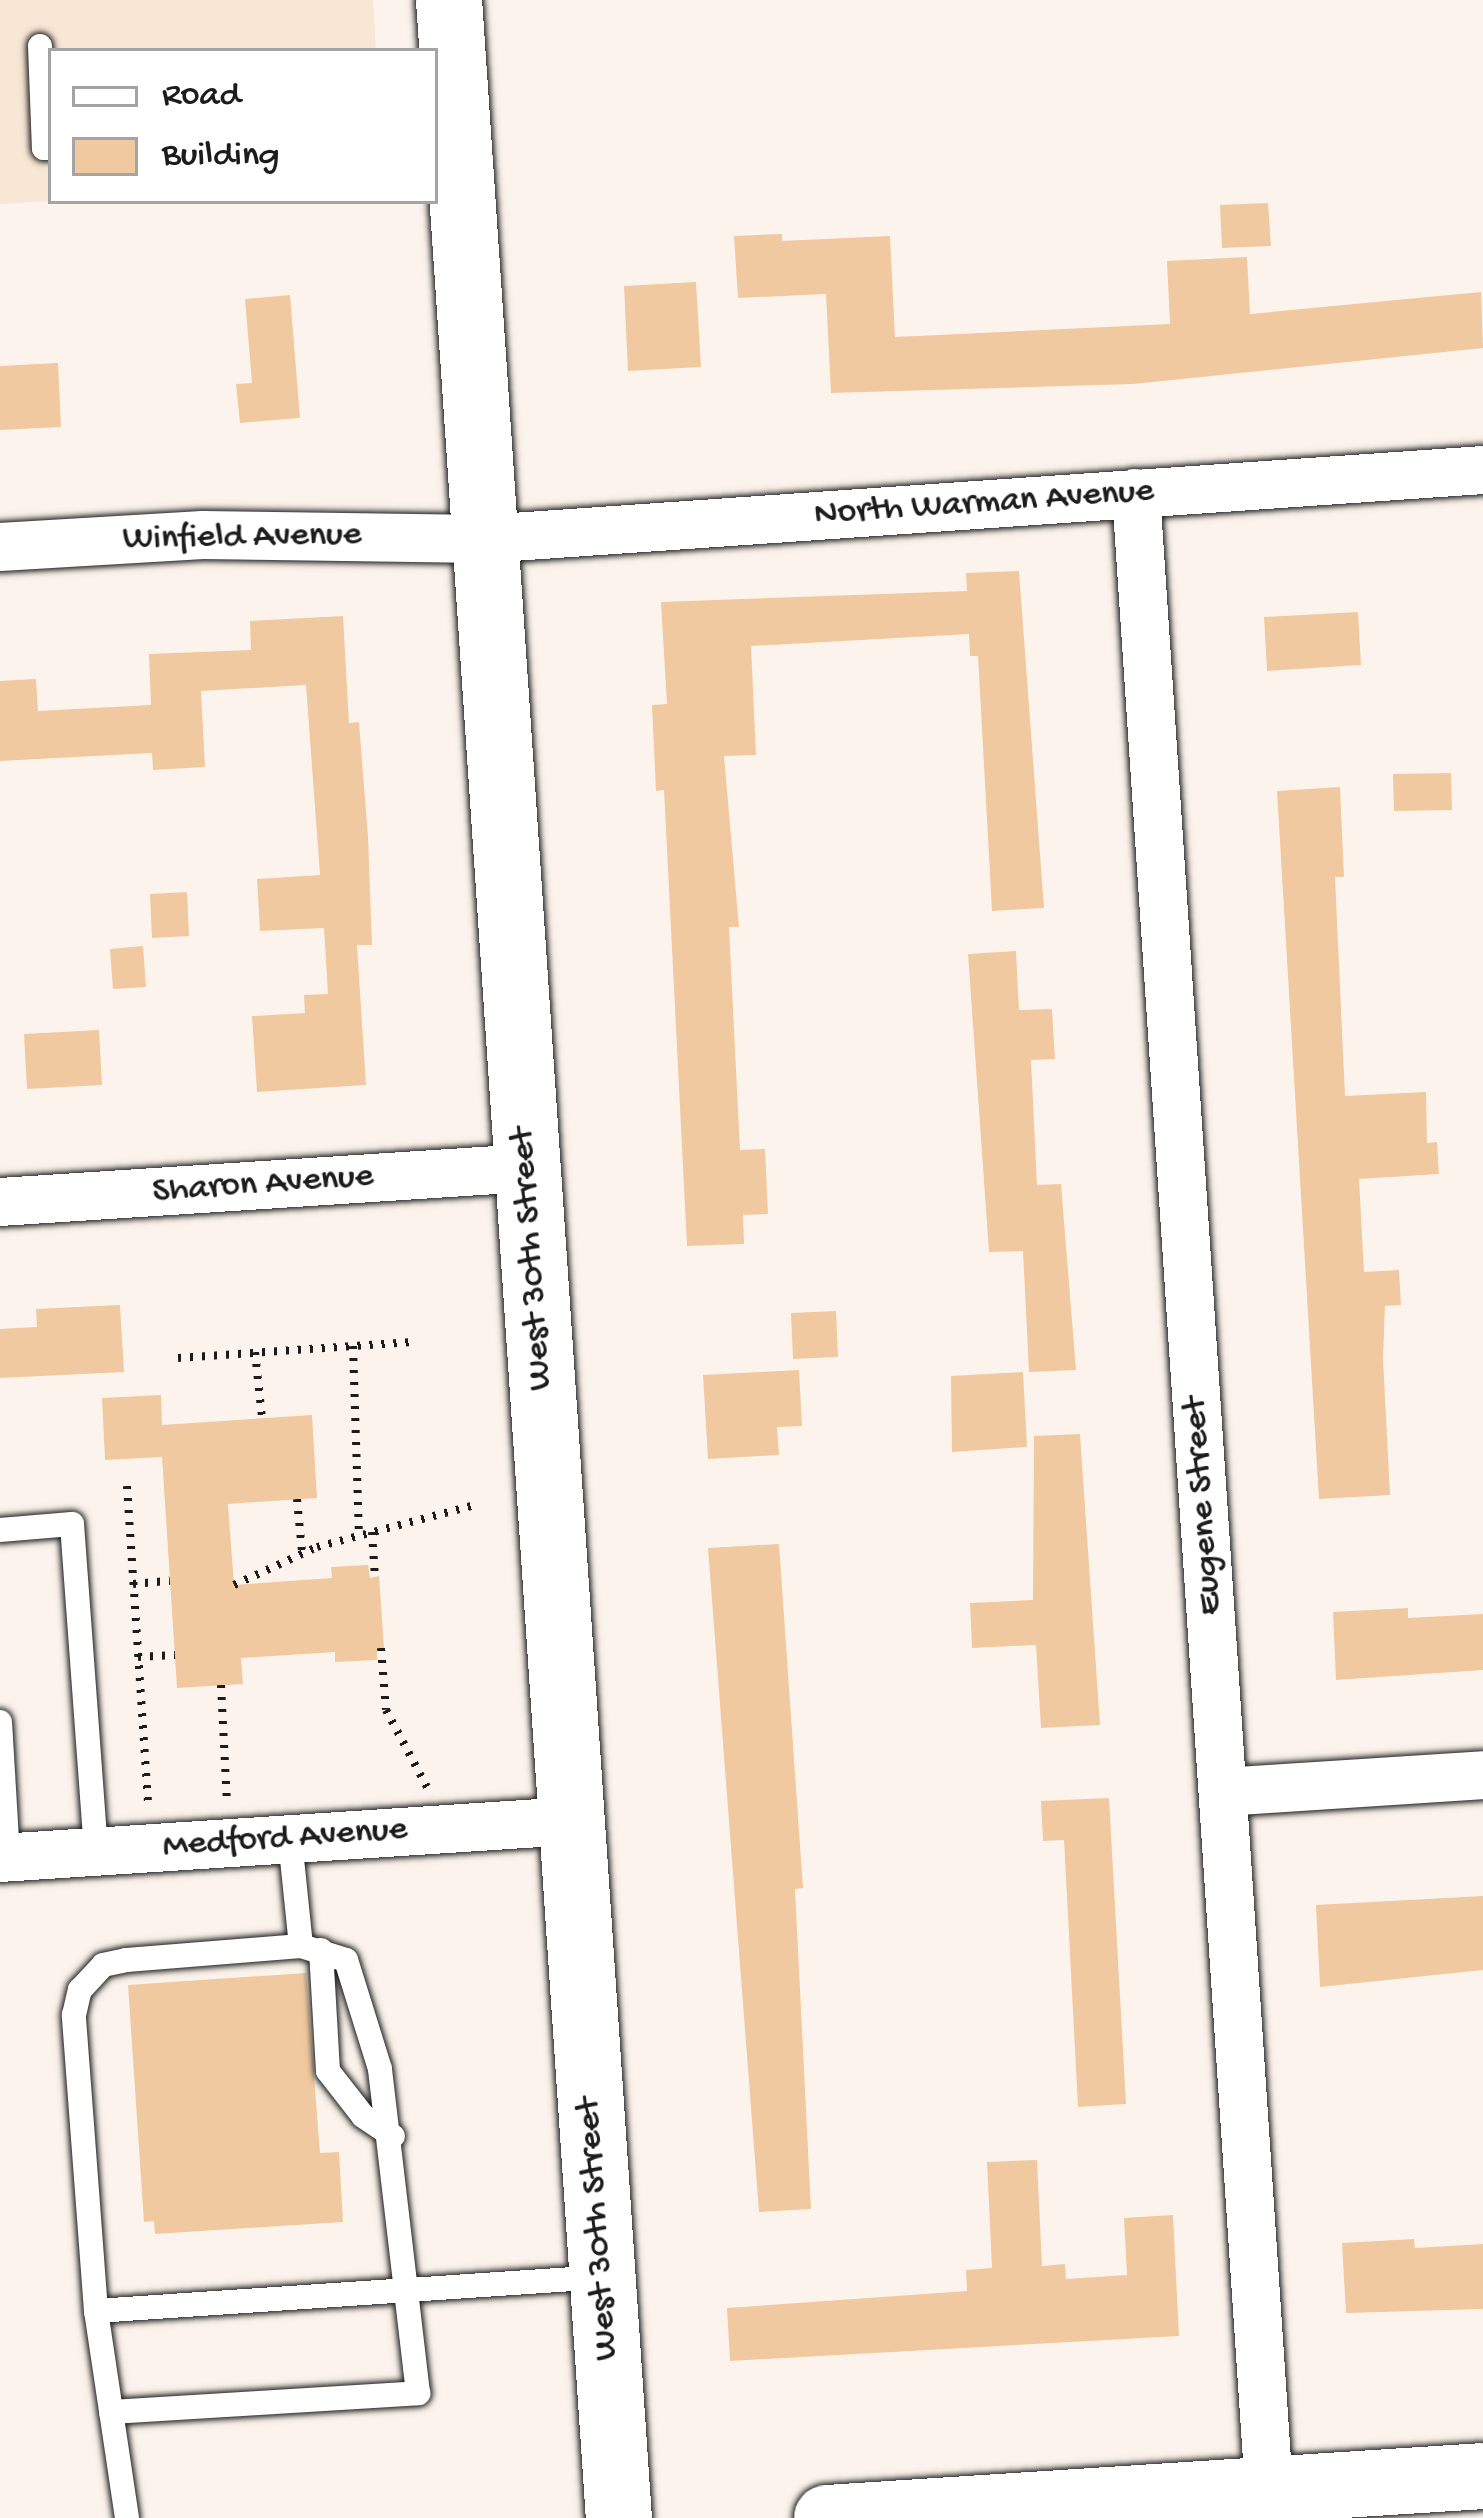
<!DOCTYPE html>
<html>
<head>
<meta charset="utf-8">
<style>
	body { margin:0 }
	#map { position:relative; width:1483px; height:2518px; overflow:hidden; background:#fcf4ec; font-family:"Gochi Hand",sans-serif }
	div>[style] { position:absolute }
	.built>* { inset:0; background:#f8e7d5 }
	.building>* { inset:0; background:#f0c9a0 }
	.path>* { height:8px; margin-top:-4px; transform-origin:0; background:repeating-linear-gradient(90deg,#1c1c1c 0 3px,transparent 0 12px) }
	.roads { filter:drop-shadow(0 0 3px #1c1c1c) drop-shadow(0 0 3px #1c1c1c) }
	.lane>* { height:24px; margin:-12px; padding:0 12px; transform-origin:12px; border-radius:12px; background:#fff }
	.street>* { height:48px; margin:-24px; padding:0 24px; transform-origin:24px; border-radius:24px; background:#fff }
	.secondary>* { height:66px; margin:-33px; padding:0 33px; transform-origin:33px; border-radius:33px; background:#fff }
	span { translate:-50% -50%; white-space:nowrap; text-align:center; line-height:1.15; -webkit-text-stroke:9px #fff; paint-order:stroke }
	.street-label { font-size:36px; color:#1c1c1c }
	.legend { position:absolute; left:48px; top:48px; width:390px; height:156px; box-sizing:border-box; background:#fff; border:3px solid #a4a4a4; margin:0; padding:15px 21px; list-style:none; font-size:36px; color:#1c1c1c }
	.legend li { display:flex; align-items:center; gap:24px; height:60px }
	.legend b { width:60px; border:3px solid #a4a4a4 }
</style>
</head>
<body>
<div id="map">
	<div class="built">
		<i style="clip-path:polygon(0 0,373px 0,376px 51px,51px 51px,52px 201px,0 204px)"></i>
	</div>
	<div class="building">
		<i style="clip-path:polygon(1268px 203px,1271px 246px,1222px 248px,1220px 205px)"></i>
		<i style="clip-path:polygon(782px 234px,782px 241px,890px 236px,895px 337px,1170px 324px,1167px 261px,1247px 257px,1250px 314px,1481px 292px,1483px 348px,1133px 384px,831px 393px,826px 294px,738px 298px,734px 236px)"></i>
		<i style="clip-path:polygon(696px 282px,701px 367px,628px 371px,624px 286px)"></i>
		<i style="clip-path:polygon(290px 295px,300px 418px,240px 423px,236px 384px,252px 383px,245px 299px)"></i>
		<i style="clip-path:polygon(58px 363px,61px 427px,0 430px,0 366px)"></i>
		<i style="clip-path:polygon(1019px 571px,1044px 908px,992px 911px,978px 656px,970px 656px,969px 634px,751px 646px,756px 755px,724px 756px,739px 927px,729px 927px,740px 1150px,765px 1149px,768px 1214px,743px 1215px,744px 1244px,687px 1246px,664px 790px,656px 791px,652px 705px,667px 704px,661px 602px,967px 591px,966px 573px)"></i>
		<i style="clip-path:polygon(1358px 612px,1361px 665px,1267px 671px,1264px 617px)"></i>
		<i style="clip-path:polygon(343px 616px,349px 723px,359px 722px,368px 836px,372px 945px,357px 945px,366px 1085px,257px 1092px,252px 1016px,305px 1013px,304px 995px,328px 994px,324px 928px,260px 931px,257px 879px,320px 875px,306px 685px,201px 691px,205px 767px,153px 770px,152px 753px,0 761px,0 681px,36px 679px,38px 711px,151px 705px,149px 654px,251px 650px,250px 621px)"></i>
		<i style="clip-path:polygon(1451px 773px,1452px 810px,1394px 811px,1393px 774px)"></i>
		<i style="clip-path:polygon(1340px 787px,1344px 877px,1335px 877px,1345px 1096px,1426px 1092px,1427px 1143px,1437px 1142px,1439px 1174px,1359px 1179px,1364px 1272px,1399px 1270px,1401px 1305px,1385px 1306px,1383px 1359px,1390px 1495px,1319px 1499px,1277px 791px)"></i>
		<i style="clip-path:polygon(187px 892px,189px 936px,152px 938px,150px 894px)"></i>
		<i style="clip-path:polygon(143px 946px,146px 987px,113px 989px,110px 949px)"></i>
		<i style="clip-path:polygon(1016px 951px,1019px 1010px,1052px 1009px,1055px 1059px,1031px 1060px,1037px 1185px,1061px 1184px,1076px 1370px,1029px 1372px,1023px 1251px,989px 1252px,968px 954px)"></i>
		<i style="clip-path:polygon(99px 1030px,102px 1085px,27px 1089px,24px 1034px)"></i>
		<i style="clip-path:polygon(120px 1305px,124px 1372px,0 1378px,0 1329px,37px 1327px,36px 1309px)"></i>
		<i style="clip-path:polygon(836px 1311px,838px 1357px,793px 1359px,791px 1313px)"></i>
		<i style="clip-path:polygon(799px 1370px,802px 1426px,777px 1427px,779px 1455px,708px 1459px,703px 1375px)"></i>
		<i style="clip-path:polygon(1023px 1372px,1027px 1447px,952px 1452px,951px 1376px)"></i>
		<i style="clip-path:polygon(161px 1395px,162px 1425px,312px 1415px,317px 1498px,228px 1504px,234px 1585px,332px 1578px,331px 1567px,368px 1565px,370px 1578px,379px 1576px,384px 1648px,377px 1648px,377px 1660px,335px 1662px,335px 1652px,241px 1658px,243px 1684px,177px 1688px,162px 1457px,105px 1460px,102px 1398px)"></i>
		<i style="clip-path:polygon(1080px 1434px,1100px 1725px,1041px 1728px,1036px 1645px,972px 1648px,970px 1603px,1033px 1600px,1034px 1436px)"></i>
		<i style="clip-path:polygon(779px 1544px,803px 1888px,795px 1889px,811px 2209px,759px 2212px,708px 1548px)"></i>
		<i style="clip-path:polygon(1408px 1608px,1408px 1618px,1483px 1614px,1483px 1670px,1336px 1680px,1333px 1612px)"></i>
		<i style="clip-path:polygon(1109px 1798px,1126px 2104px,1078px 2107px,1064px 1840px,1043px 1841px,1041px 1801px)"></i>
		<i style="clip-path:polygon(1483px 1896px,1483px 1970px,1320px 1987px,1316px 1905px)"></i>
		<i style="clip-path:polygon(306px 1973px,320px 2153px,339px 2152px,343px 2222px,155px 2234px,154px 2221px,144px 2222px,128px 1985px)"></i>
		<i style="clip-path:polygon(1037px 2160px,1042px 2266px,1065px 2264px,1066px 2279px,1127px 2275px,1124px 2218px,1173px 2215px,1179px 2336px,730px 2361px,727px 2308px,967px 2291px,966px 2270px,992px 2268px,987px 2162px)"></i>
		<i style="clip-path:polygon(1414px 2239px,1415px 2248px,1483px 2244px,1483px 2309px,1346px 2313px,1342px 2243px)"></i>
	</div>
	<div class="path">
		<i style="left:353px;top:1346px;width:190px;rotate:88.2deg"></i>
		<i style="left:255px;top:1352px;width:66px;rotate:83.9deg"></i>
		<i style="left:178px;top:1358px;width:235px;rotate:-3.9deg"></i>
		<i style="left:127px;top:1486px;width:320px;rotate:86.2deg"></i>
		<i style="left:297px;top:1499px;width:53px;rotate:84.6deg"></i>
		<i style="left:372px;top:1532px;width:45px;rotate:86.2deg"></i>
		<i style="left:133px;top:1584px;width:37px;rotate:-5deg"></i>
		<i style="left:234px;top:1585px;width:91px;rotate:-24.6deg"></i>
		<i style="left:317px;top:1547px;width:163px;rotate:-14.9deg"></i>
		<i style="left:381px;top:1648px;width:62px;rotate:85.4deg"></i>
		<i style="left:386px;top:1710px;width:92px;rotate:62deg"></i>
		<i style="left:138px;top:1657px;width:37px;rotate:-3deg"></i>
		<i style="left:221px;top:1685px;width:119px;rotate:87.1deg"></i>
	</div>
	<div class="roads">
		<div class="lane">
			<i style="left:40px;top:46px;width:102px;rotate:87.8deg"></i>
			<i style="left:44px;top:148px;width:7px"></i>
			<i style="left:0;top:1530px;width:72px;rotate:-4.8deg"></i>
			<i style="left:72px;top:1524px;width:328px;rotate:85.8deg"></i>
			<i style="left:0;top:1722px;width:135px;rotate:86.6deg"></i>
			<i style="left:321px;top:1950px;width:121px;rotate:86.7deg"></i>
			<i style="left:328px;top:2071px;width:57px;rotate:52.1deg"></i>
			<i style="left:363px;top:2116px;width:36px;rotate:34deg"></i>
			<i style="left:96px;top:2311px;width:507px;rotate:-3.84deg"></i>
			<i style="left:111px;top:2412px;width:308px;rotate:-3.5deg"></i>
			<i style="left:418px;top:2393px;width:326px;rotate:-96.7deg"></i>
			<i style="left:380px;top:2069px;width:114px;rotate:-107.3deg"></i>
			<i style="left:346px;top:1960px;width:47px;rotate:-162.7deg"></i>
			<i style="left:301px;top:1946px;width:108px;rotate:-95.9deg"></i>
			<i style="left:127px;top:2518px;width:209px;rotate:-98.5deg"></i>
			<i style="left:96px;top:2311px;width:297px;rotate:-94.3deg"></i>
			<i style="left:74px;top:2015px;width:26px;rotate:-77deg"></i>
			<i style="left:80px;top:1990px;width:34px;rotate:-47deg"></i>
			<i style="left:103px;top:1965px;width:24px;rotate:-12deg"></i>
			<i style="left:126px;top:1960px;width:176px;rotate:-4.6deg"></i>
		</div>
		<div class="street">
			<i style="left:1136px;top:493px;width:2029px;rotate:86.19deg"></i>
			<i style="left:0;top:547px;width:203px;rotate:-3.4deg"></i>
			<i style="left:203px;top:535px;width:281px;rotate:0.8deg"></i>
			<i style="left:484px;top:539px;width:1001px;rotate:-3.95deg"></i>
			<i style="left:0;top:1202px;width:528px;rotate:-3.69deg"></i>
			<i style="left:1223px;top:1792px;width:261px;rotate:-3.7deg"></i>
			<i style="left:0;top:1858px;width:571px;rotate:-3.71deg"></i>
		</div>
		<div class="secondary">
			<i style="left:449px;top:0;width:2524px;rotate:86.14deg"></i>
			<i style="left:827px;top:2518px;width:657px;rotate:-3.66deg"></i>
		</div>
	</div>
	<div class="street-label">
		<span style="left:984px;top:504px;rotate:-4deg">North Warman Avenue</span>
		<span style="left:242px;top:538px;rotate:-1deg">Winfield Avenue</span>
		<span style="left:263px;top:1185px;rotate:-4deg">Sharon Avenue</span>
		<span style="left:533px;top:1259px;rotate:-94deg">West 30th Street</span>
		<span style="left:1204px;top:1506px;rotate:-94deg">Eugene Street</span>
		<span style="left:285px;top:1839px;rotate:-4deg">Medford Avenue</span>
		<span style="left:599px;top:2229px;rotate:-94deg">West 30th Street</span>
	</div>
	<ul class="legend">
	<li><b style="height:15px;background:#fff"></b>Road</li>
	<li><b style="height:33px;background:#f0c9a0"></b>Building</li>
	</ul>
</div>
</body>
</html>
